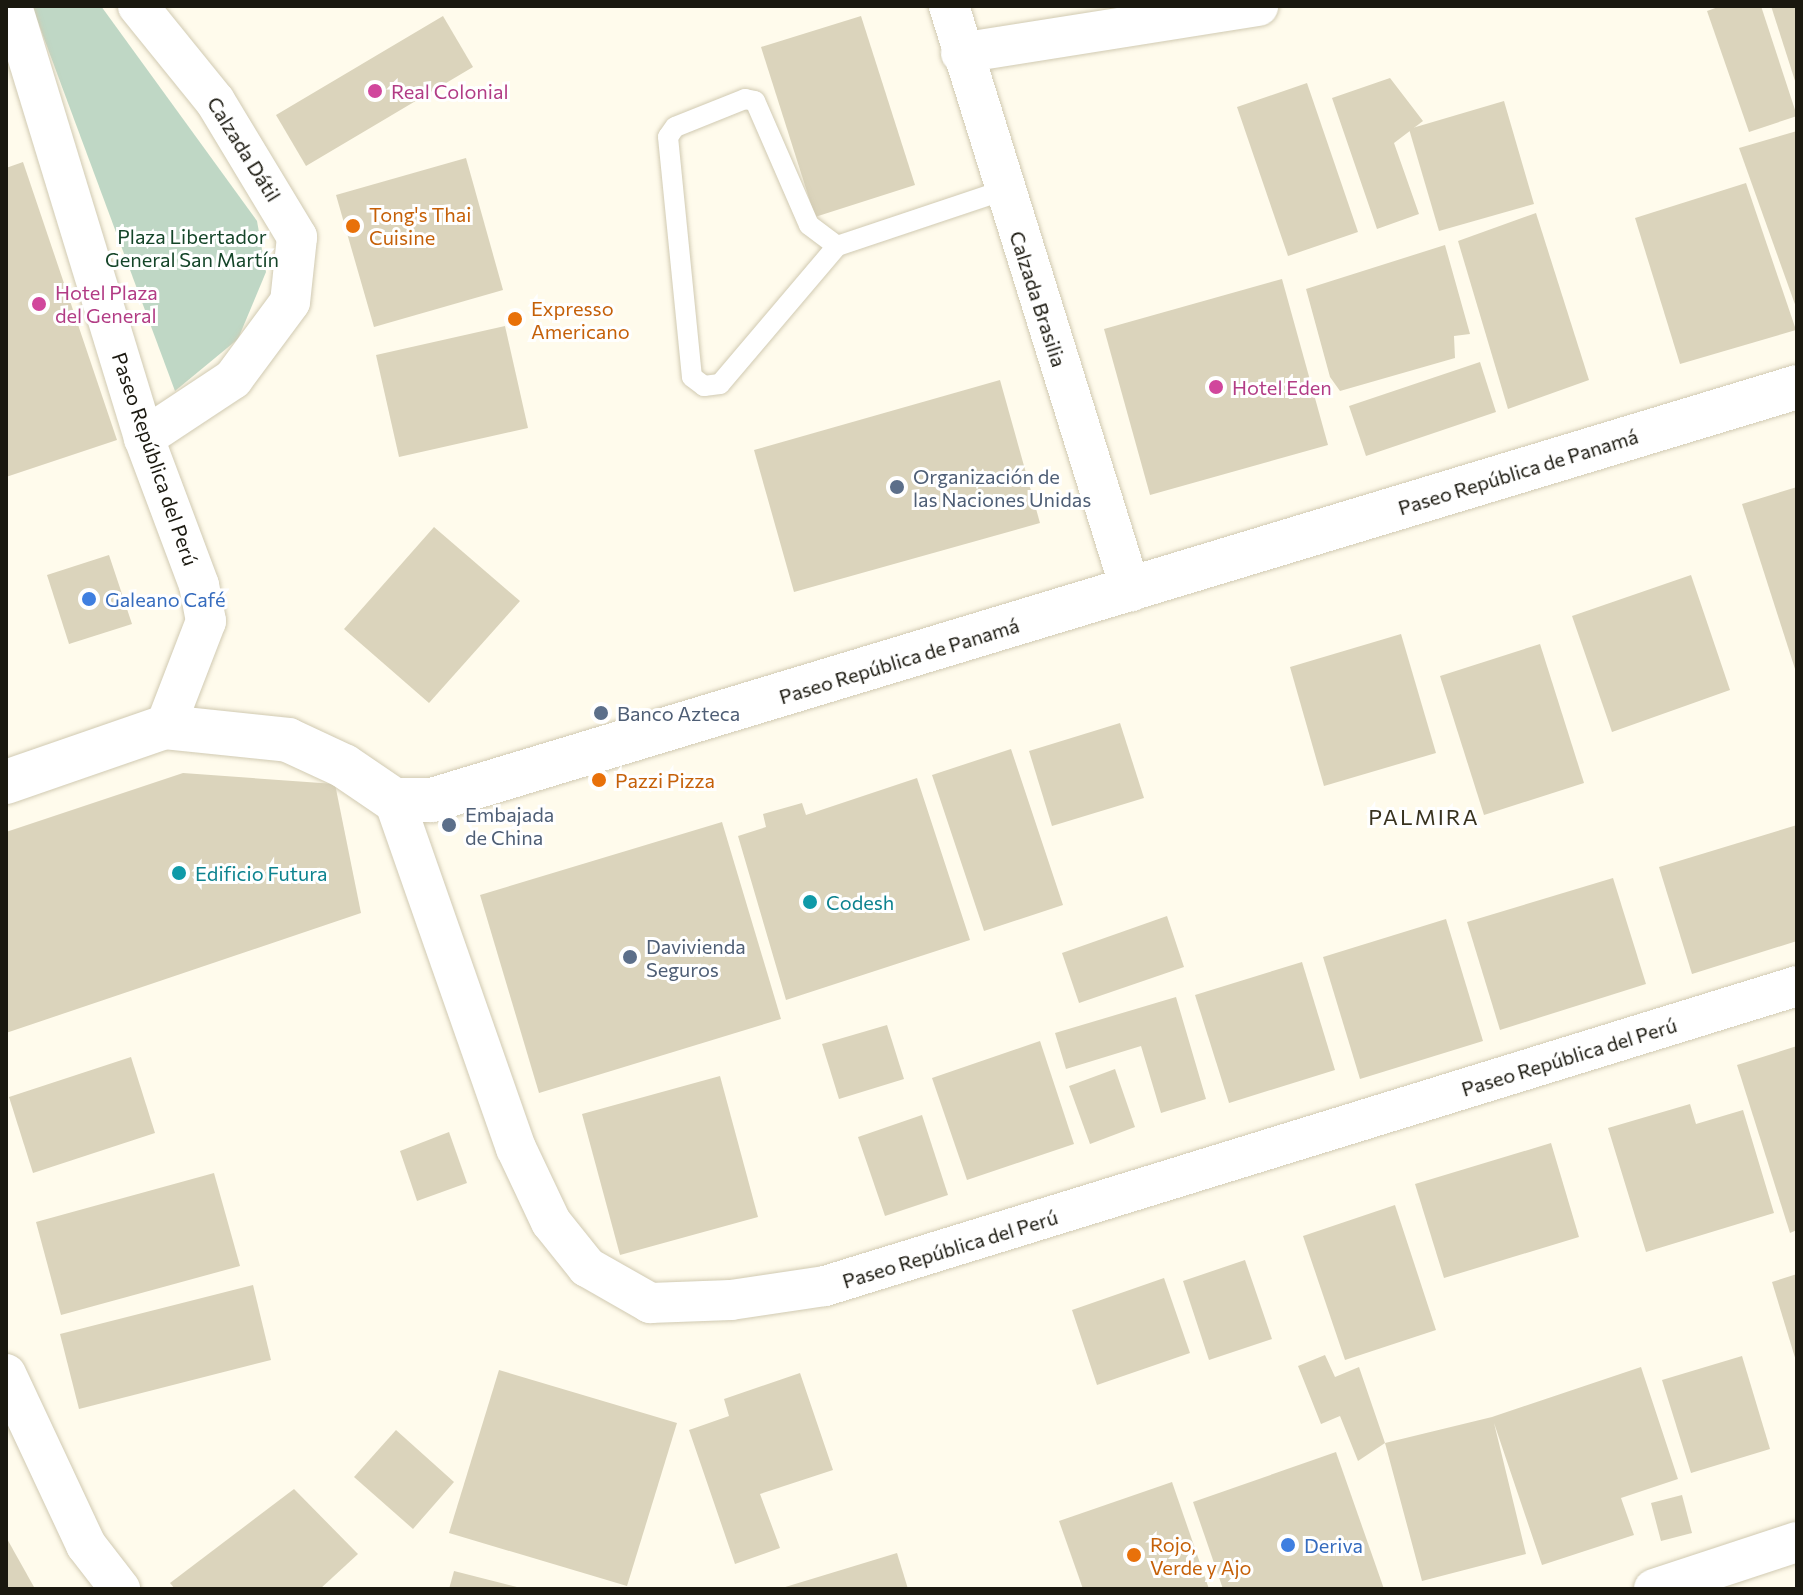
<!DOCTYPE html>
<html>
<head>
<meta charset="utf-8">
<style>
	body { margin:0 }
	#map { position:relative; width:1803px; height:1595px; overflow:hidden; background:#fffbec; font-family:Commissioner,sans-serif }
	div>[style] { position:absolute }
	.green>* { inset:0; background:#bfd7c5 }
	.building>* { inset:0; background:#dbd4bc }
	.roads { filter:drop-shadow(0 0 2px #d1cab2) drop-shadow(0 0 2px #d1cab2) }
	.service>* { height:20px; margin:-10px; padding:0 10px; transform-origin:10px; border-radius:10px; background:#fff }
	.minor>* { height:40px; margin:-20px; padding:0 20px; transform-origin:20px; border-radius:20px; background:#fff }
	.tertiary>* { height:44px; margin:-22px; padding:0 22px; transform-origin:22px; border-radius:22px; background:#fff }
	.dots>* { width:22px; height:22px; translate:-50% -50%; box-sizing:border-box; border:4px solid #fff; border-radius:50% }
	span { translate:-50% -50%; white-space:nowrap; text-align:center; line-height:1.15; -webkit-text-stroke:6px #fff; paint-order:stroke }
	.hotel-label { font-size:20px; color:#b23c85 }
	.left { translate:0 -50%; text-align:left }
	.street-label { font-size:20px; color:#1a180f }
	.food-label { font-size:20px; color:#c56008 }
	.park-label { font-size:20px; color:#154529 }
	.service-label { font-size:20px; color:#4e5e75 }
	.shop-label { font-size:20px; color:#366cbe }
	.culture-label { font-size:20px; color:#0d838f }
	.neighbourhood-label { font-size:22px; color:#39331f; letter-spacing:2px }
	.frame { position:absolute; inset:0; border:8px solid #1a180f; pointer-events:none }
</style>
</head>
<body>
<div id="map">
	<div class="green">
		<i style="clip-path:polygon(32px 6px,101px 6px,257px 221px,266px 272px,238px 339px,175px 391px)"></i>
	</div>
	<div class="building">
		<i style="clip-path:polygon(1721px 6px,1761px 6px,1797px 116px,1749px 132px,1707px 11px)"></i>
		<i style="clip-path:polygon(1771px 6px,1797px 6px,1797px 84px,1796px 84px)"></i>
		<i style="clip-path:polygon(443px 16px,473px 67px,306px 166px,276px 115px)"></i>
		<i style="clip-path:polygon(861px 16px,915px 185px,815px 217px,761px 47px)"></i>
		<i style="clip-path:polygon(1390px 78px,1423px 121px,1394px 143px,1419px 214px,1377px 229px,1332px 98px)"></i>
		<i style="clip-path:polygon(1307px 83px,1358px 232px,1288px 256px,1237px 107px)"></i>
		<i style="clip-path:polygon(1504px 101px,1534px 204px,1439px 231px,1409px 129px)"></i>
		<i style="clip-path:polygon(1797px 131px,1797px 310px,1739px 148px)"></i>
		<i style="clip-path:polygon(466px 158px,503px 290px,374px 327px,336px 195px)"></i>
		<i style="clip-path:polygon(23px 162px,117px 440px,6px 477px,6px 168px)"></i>
		<i style="clip-path:polygon(1746px 183px,1796px 330px,1680px 364px,1635px 218px)"></i>
		<i style="clip-path:polygon(1536px 213px,1589px 380px,1508px 409px,1458px 241px)"></i>
		<i style="clip-path:polygon(1445px 245px,1470px 334px,1454px 336px,1455px 358px,1340px 391px,1330px 377px,1306px 289px)"></i>
		<i style="clip-path:polygon(1282px 279px,1328px 445px,1150px 495px,1104px 329px)"></i>
		<i style="clip-path:polygon(505px 326px,528px 428px,399px 457px,376px 355px)"></i>
		<i style="clip-path:polygon(1480px 362px,1496px 412px,1366px 456px,1349px 406px)"></i>
		<i style="clip-path:polygon(1000px 380px,1040px 523px,794px 592px,754px 450px)"></i>
		<i style="clip-path:polygon(1797px 487px,1797px 672px,1796px 672px,1742px 504px)"></i>
		<i style="clip-path:polygon(434px 527px,520px 601px,429px 703px,344px 629px)"></i>
		<i style="clip-path:polygon(109px 555px,132px 624px,69px 644px,47px 575px)"></i>
		<i style="clip-path:polygon(1691px 575px,1730px 690px,1612px 732px,1572px 616px)"></i>
		<i style="clip-path:polygon(1401px 634px,1436px 753px,1324px 786px,1290px 667px)"></i>
		<i style="clip-path:polygon(1540px 644px,1584px 783px,1484px 815px,1440px 676px)"></i>
		<i style="clip-path:polygon(1120px 723px,1144px 798px,1052px 826px,1029px 751px)"></i>
		<i style="clip-path:polygon(1011px 749px,1063px 905px,984px 931px,932px 775px)"></i>
		<i style="clip-path:polygon(183px 773px,335px 784px,361px 913px,6px 1033px,6px 832px)"></i>
		<i style="clip-path:polygon(917px 778px,970px 940px,786px 1000px,738px 836px,766px 827px,763px 814px,802px 803px,806px 815px)"></i>
		<i style="clip-path:polygon(722px 822px,781px 1019px,539px 1093px,480px 895px)"></i>
		<i style="clip-path:polygon(1797px 825px,1797px 941px,1692px 974px,1659px 867px)"></i>
		<i style="clip-path:polygon(1613px 878px,1646px 984px,1500px 1030px,1467px 922px)"></i>
		<i style="clip-path:polygon(1167px 916px,1184px 967px,1079px 1003px,1062px 953px)"></i>
		<i style="clip-path:polygon(1446px 919px,1483px 1041px,1360px 1079px,1323px 957px)"></i>
		<i style="clip-path:polygon(1302px 962px,1335px 1070px,1229px 1103px,1195px 995px)"></i>
		<i style="clip-path:polygon(1176px 997px,1206px 1099px,1161px 1113px,1141px 1046px,1066px 1069px,1055px 1033px)"></i>
		<i style="clip-path:polygon(887px 1025px,904px 1079px,839px 1099px,822px 1044px)"></i>
		<i style="clip-path:polygon(1040px 1041px,1074px 1144px,967px 1180px,932px 1078px)"></i>
		<i style="clip-path:polygon(1797px 1046px,1797px 1230px,1790px 1233px,1737px 1065px)"></i>
		<i style="clip-path:polygon(131px 1057px,155px 1133px,33px 1173px,9px 1097px)"></i>
		<i style="clip-path:polygon(1115px 1069px,1135px 1127px,1090px 1144px,1069px 1086px)"></i>
		<i style="clip-path:polygon(720px 1076px,758px 1217px,620px 1255px,582px 1114px)"></i>
		<i style="clip-path:polygon(1690px 1104px,1696px 1124px,1743px 1110px,1774px 1213px,1646px 1252px,1608px 1128px)"></i>
		<i style="clip-path:polygon(922px 1115px,948px 1195px,885px 1216px,858px 1137px)"></i>
		<i style="clip-path:polygon(449px 1132px,467px 1183px,417px 1201px,400px 1151px)"></i>
		<i style="clip-path:polygon(1551px 1143px,1579px 1237px,1444px 1278px,1415px 1184px)"></i>
		<i style="clip-path:polygon(214px 1173px,240px 1266px,61px 1315px,36px 1222px)"></i>
		<i style="clip-path:polygon(1395px 1205px,1436px 1330px,1345px 1360px,1303px 1236px)"></i>
		<i style="clip-path:polygon(1245px 1260px,1272px 1339px,1209px 1360px,1183px 1281px)"></i>
		<i style="clip-path:polygon(1797px 1274px,1797px 1361px,1796px 1361px,1772px 1282px)"></i>
		<i style="clip-path:polygon(1164px 1278px,1190px 1353px,1097px 1385px,1072px 1310px)"></i>
		<i style="clip-path:polygon(253px 1285px,271px 1360px,79px 1409px,60px 1334px)"></i>
		<i style="clip-path:polygon(1325px 1355px,1335px 1377px,1359px 1367px,1385px 1443px,1358px 1461px,1340px 1416px,1321px 1424px,1298px 1366px)"></i>
		<i style="clip-path:polygon(1742px 1356px,1770px 1449px,1691px 1473px,1662px 1380px)"></i>
		<i style="clip-path:polygon(1641px 1367px,1678px 1479px,1621px 1498px,1634px 1535px,1542px 1565px,1494px 1423px,1526px 1554px,1422px 1581px,1385px 1443px,1492px 1417px)"></i>
		<i style="clip-path:polygon(499px 1370px,677px 1423px,627px 1586px,449px 1533px)"></i>
		<i style="clip-path:polygon(800px 1373px,833px 1470px,760px 1494px,780px 1548px,735px 1564px,689px 1430px,729px 1416px,724px 1399px)"></i>
		<i style="clip-path:polygon(396px 1430px,454px 1482px,413px 1529px,354px 1477px)"></i>
		<i style="clip-path:polygon(1336px 1452px,1384px 1589px,1223px 1589px,1193px 1502px)"></i>
		<i style="clip-path:polygon(1172px 1482px,1209px 1589px,1083px 1589px,1059px 1521px)"></i>
		<i style="clip-path:polygon(294px 1489px,358px 1554px,320px 1589px,175px 1589px,170px 1583px)"></i>
		<i style="clip-path:polygon(1682px 1495px,1692px 1533px,1661px 1541px,1651px 1503px)"></i>
		<i style="clip-path:polygon(6px 1537px,34px 1587px,31px 1589px,6px 1589px)"></i>
		<i style="clip-path:polygon(897px 1553px,908px 1589px,782px 1589px,782px 1588px)"></i>
		<i style="clip-path:polygon(454px 1571px,521px 1588px,521px 1589px,449px 1589px)"></i>
	</div>
	<div class="roads">
		<div class="service">
			<i style="left:837px;top:246px;width:35px;rotate:-143deg"></i>
			<i style="left:809px;top:225px;width:135px;rotate:-113.5deg"></i>
			<i style="left:755px;top:101px;width:10px;rotate:-169deg"></i>
			<i style="left:745px;top:99px;width:75px;rotate:158.2deg"></i>
			<i style="left:675px;top:127px;width:12px;rotate:125deg"></i>
			<i style="left:668px;top:137px;width:241px;rotate:84.3deg"></i>
			<i style="left:692px;top:377px;width:15px;rotate:37deg"></i>
			<i style="left:704px;top:386px;width:16px;rotate:-7deg"></i>
			<i style="left:720px;top:384px;width:181px;rotate:-49.7deg"></i>
			<i style="left:837px;top:246px;width:176px;rotate:-18.5deg"></i>
		</div>
		<div class="minor">
			<i style="left:12px;top:6px;width:452px;rotate:73deg"></i>
			<i style="left:144px;top:438px;width:157px;rotate:69.5deg"></i>
			<i style="left:199px;top:585px;width:37px;rotate:79deg"></i>
			<i style="left:206px;top:621px;width:114px;rotate:111.1deg"></i>
			<i style="left:138px;top:6px;width:122px;rotate:51deg"></i>
			<i style="left:215px;top:101px;width:159px;rotate:58.9deg"></i>
			<i style="left:297px;top:237px;width:65px;rotate:96.1deg"></i>
			<i style="left:290px;top:302px;width:96px;rotate:126.5deg"></i>
			<i style="left:233px;top:379px;width:107px;rotate:146.5deg"></i>
			<i style="left:949px;top:6px;width:613px;rotate:72.72deg"></i>
			<i style="left:961px;top:53px;width:301px;rotate:-9deg"></i>
			<i style="left:394px;top:800px;width:369px;rotate:70.7deg"></i>
			<i style="left:516px;top:1148px;width:82px;rotate:64.7deg"></i>
			<i style="left:551px;top:1222px;width:58px;rotate:51.3deg"></i>
			<i style="left:587px;top:1267px;width:73px;rotate:29.7deg"></i>
			<i style="left:650px;top:1303px;width:81px;rotate:-2.1deg"></i>
			<i style="left:731px;top:1300px;width:95px;rotate:-8.5deg"></i>
			<i style="left:825px;top:1286px;width:1017px;rotate:-17.15deg"></i>
			<i style="left:6px;top:1374px;width:189px;rotate:64.9deg"></i>
			<i style="left:86px;top:1545px;width:56px;rotate:52.3deg"></i>
			<i style="left:1654px;top:1589px;width:151px;rotate:-18.2deg"></i>
		</div>
		<div class="tertiary">
			<i style="left:6px;top:782px;width:168px;rotate:-19.1deg"></i>
			<i style="left:165px;top:727px;width:124px;rotate:6deg"></i>
			<i style="left:288px;top:740px;width:62px;rotate:24.9deg"></i>
			<i style="left:344px;top:766px;width:60px;rotate:34.2deg"></i>
			<i style="left:394px;top:800px;width:38px"></i>
			<i style="left:432px;top:800px;width:1426px;rotate:-16.83deg"></i>
		</div>
	</div>
	<div class="dots">
		<i style="left:375px;top:91px;background:#d1479c"></i>
		<i style="left:353px;top:226px;background:#e8710a"></i>
		<i style="left:39px;top:304px;background:#d1479c"></i>
		<i style="left:515px;top:319px;background:#e8710a"></i>
		<i style="left:1216px;top:387px;background:#d1479c"></i>
		<i style="left:897px;top:487px;background:#5c6f8a"></i>
		<i style="left:89px;top:599px;background:#3f7fe0"></i>
		<i style="left:601px;top:713px;background:#5c6f8a"></i>
		<i style="left:599px;top:780px;background:#e8710a"></i>
		<i style="left:449px;top:825px;background:#5c6f8a"></i>
		<i style="left:179px;top:873px;background:#0f9aa8"></i>
		<i style="left:810px;top:902px;background:#0f9aa8"></i>
		<i style="left:630px;top:957px;background:#5c6f8a"></i>
		<i style="left:1288px;top:1545px;background:#3f7fe0"></i>
		<i style="left:1134px;top:1555px;background:#e8710a"></i>
	</div>
	<div class="hotel-label">
		<span class="left" style="left:391px;top:91px">Real Colonial</span>
		<span class="left" style="left:55px;top:304px">Hotel Plaza<br>del General</span>
		<span class="left" style="left:1232px;top:387px">Hotel Eden</span>
	</div>
	<div class="street-label">
		<span style="left:244px;top:149px;rotate:58deg">Calzada Dátil</span>
		<span style="left:1038px;top:299px;rotate:72deg">Calzada Brasilia</span>
		<span style="left:155px;top:459px;rotate:71deg">Paseo República del Perú</span>
		<span style="left:1518px;top:472px;rotate:-17deg">Paseo República de Panamá</span>
		<span style="left:899px;top:661px;rotate:-17deg">Paseo República de Panamá</span>
		<span style="left:1569px;top:1057px;rotate:-17deg">Paseo República del Perú</span>
		<span style="left:950px;top:1249px;rotate:-17deg">Paseo República del Perú</span>
	</div>
	<div class="food-label">
		<span class="left" style="left:369px;top:226px">Tong's Thai<br>Cuisine</span>
		<span class="left" style="left:531px;top:320px">Expresso<br>Americano</span>
		<span class="left" style="left:615px;top:780px">Pazzi Pizza</span>
		<span class="left" style="left:1150px;top:1556px">Rojo,<br>Verde y Ajo</span>
	</div>
	<div class="park-label">
		<span style="left:192px;top:248px">Plaza Libertador<br>General San Martín</span>
	</div>
	<div class="service-label">
		<span class="left" style="left:913px;top:488px">Organización de<br>las Naciones Unidas</span>
		<span class="left" style="left:617px;top:713px">Banco Azteca</span>
		<span class="left" style="left:465px;top:826px">Embajada<br>de China</span>
		<span class="left" style="left:646px;top:958px">Davivienda<br>Seguros</span>
	</div>
	<div class="shop-label">
		<span class="left" style="left:105px;top:599px">Galeano Café</span>
		<span class="left" style="left:1304px;top:1545px">Deriva</span>
	</div>
	<div class="culture-label">
		<span class="left" style="left:195px;top:873px">Edificio Futura</span>
		<span class="left" style="left:826px;top:902px">Codesh</span>
	</div>
	<div class="neighbourhood-label">
		<span style="left:1424px;top:817px">PALMIRA</span>
	</div>
	<div class="frame"></div>
</div>
</body>
</html>
